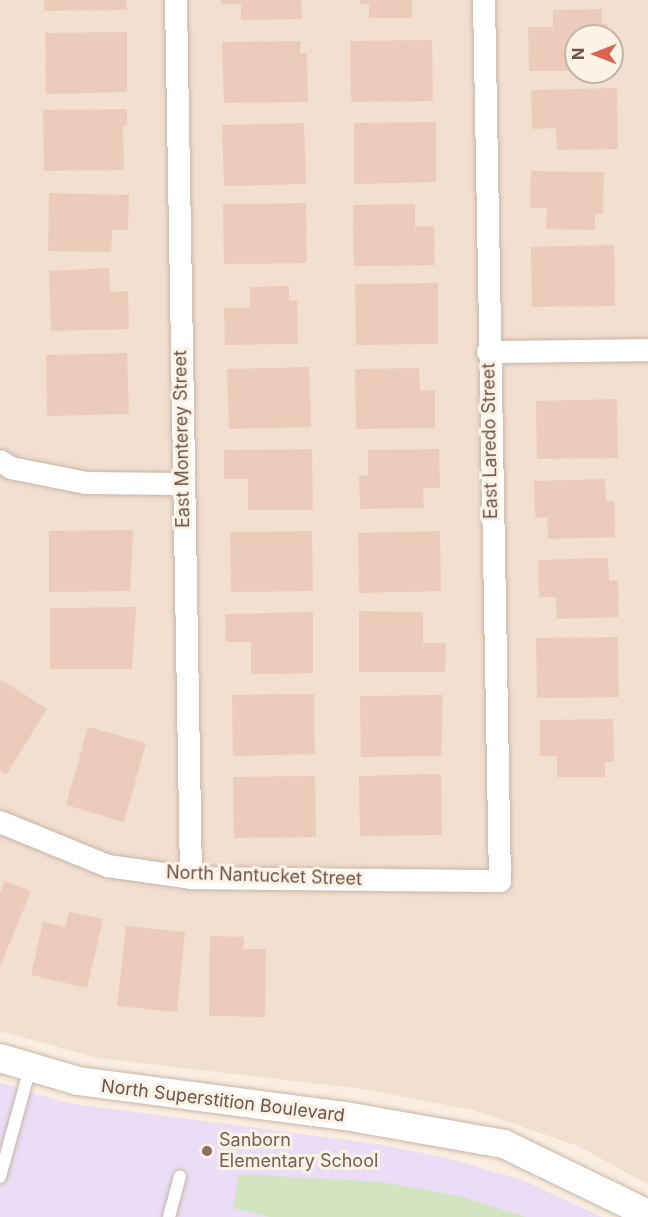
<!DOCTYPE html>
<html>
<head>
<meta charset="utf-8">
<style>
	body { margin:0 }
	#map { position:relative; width:648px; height:1217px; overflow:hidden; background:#faeee0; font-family:Inter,sans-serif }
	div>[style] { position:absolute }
	.residential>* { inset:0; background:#f1dfcf }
	.education>* { inset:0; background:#ebddf6 }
	.green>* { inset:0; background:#d2e5c0 }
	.building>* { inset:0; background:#edcbba }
	.roads { filter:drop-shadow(0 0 2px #c9b5a9) drop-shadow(0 0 2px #c9b5a9) }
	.service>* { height:12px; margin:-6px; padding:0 6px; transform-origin:6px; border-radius:6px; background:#fff }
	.minor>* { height:22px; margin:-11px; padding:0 11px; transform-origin:11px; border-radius:11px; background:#fff }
	.tertiary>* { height:28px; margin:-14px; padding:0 14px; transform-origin:14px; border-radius:14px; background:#fff }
	.dots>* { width:16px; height:16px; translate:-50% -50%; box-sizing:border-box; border:3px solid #fdf2e6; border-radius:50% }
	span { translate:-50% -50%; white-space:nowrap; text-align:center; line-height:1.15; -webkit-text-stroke:6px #fdf2e6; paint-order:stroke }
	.street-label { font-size:18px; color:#6e544a }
	.education-label { font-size:18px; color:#785e54 }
	.left { translate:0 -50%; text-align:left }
	.north { position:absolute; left:564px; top:24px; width:60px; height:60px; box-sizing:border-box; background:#fdf2e6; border:2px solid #c4b3a8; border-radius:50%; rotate:270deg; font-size:16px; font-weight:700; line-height:24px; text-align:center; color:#6e544a }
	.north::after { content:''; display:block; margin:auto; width:21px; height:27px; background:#db644e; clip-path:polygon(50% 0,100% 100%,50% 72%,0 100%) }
</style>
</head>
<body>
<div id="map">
	<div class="residential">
		<i style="clip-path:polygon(evenodd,0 0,648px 0,648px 1184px,578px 1146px,473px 1110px,363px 1089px,98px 1058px,0 1031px,0 0,576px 36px,612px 36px,612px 72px,576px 72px,576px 36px)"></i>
	</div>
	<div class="education">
		<i style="clip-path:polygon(0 1083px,67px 1103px,383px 1145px,446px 1158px,522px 1180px,602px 1217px,0 1217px)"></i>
	</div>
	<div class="green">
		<i style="clip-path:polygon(239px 1174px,382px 1182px,459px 1196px,526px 1217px,269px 1217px,233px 1208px)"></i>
	</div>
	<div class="building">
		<i style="clip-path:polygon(44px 0,126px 0,127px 10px,45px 11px)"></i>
		<i style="clip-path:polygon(221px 0,301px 0,302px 19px,241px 20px,241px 4px,221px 4px)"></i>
		<i style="clip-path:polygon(360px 0,412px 0,412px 18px,369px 18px,369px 4px,360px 4px)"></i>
		<i style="clip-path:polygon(602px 9px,602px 24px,608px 24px,608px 36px,576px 36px,576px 71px,529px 71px,528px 27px,553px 27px,553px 10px)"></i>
		<i style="clip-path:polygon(127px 32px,127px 92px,46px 94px,45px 33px)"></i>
		<i style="clip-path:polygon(432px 40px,433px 101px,351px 102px,350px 41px)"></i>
		<i style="clip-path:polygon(301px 41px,300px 53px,307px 53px,308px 102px,224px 103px,222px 42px)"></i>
		<i style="clip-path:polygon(617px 88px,618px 149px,557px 150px,556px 128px,532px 129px,531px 90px)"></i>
		<i style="clip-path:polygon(127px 109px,127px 126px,123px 126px,124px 170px,44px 171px,43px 110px)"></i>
		<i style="clip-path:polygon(436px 122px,436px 182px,354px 184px,354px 123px)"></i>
		<i style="clip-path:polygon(304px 123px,306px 184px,224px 186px,222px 125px)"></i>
		<i style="clip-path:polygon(531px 171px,604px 172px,603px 214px,595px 214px,595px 230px,546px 229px,547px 208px,530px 208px)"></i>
		<i style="clip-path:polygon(49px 193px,129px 195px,128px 230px,112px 230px,111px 252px,48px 251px)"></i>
		<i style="clip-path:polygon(306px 203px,307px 263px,224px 264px,223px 204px)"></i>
		<i style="clip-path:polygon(415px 204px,415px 227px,434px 226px,435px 265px,354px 266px,353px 205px)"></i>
		<i style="clip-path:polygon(614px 245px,615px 306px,532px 307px,531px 247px)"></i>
		<i style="clip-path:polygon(109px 268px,110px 292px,128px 291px,129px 329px,51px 331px,49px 271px)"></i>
		<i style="clip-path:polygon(438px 283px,438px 344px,356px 345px,355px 284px)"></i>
		<i style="clip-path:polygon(289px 286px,289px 301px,297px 300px,298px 344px,225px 345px,224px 308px,250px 308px,250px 287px)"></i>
		<i style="clip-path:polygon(127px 353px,129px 414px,47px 416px,46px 355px)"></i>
		<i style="clip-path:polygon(309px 367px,311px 427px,229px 429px,227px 369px)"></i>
		<i style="clip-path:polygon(419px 368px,420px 391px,435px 390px,435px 428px,356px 429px,355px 369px)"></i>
		<i style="clip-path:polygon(617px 399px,618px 458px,537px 459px,536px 401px)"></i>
		<i style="clip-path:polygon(312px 449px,313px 510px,248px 510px,248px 479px,224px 479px,224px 450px)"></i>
		<i style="clip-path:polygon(439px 449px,440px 488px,423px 488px,424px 508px,360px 509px,359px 476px,368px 475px,368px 450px)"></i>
		<i style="clip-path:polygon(605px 479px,606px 501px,614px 501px,615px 537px,548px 539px,547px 517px,535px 518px,534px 481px)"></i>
		<i style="clip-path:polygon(133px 530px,130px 591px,49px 592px,49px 531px)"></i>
		<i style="clip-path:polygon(312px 531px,313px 591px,231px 592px,230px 532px)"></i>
		<i style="clip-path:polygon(440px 531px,441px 591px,359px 593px,358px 533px)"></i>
		<i style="clip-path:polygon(608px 558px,609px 581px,618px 580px,619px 617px,557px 619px,556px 597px,539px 597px,538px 560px)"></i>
		<i style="clip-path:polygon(136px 607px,132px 669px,50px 669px,50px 608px)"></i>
		<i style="clip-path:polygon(359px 611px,423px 612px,423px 643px,446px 643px,445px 672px,359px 672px)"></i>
		<i style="clip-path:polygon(313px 612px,313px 673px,251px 674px,251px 642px,226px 642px,225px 614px)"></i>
		<i style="clip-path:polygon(618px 637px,619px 697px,537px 698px,536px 638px)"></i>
		<i style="clip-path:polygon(0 679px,47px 709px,6px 775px,0 771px)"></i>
		<i style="clip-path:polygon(314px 694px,315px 754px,233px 756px,232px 695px)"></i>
		<i style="clip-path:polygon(443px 695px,441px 756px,361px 757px,360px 696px)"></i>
		<i style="clip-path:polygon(613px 719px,614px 762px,605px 762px,605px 777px,557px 777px,557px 756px,540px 756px,540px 720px)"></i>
		<i style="clip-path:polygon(88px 727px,146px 743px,124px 822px,66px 805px)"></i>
		<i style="clip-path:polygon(441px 774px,442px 835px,360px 836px,359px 776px)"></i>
		<i style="clip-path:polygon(315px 776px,316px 837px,234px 838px,233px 777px)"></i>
		<i style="clip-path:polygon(5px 881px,31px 891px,0 967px,0 893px)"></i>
		<i style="clip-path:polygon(69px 912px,103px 919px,87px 988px,31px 975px,43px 922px,65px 927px)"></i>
		<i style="clip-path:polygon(126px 926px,185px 932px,177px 1012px,117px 1006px)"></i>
		<i style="clip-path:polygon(210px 936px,244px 937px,243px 949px,266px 949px,265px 1017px,209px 1016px)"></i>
	</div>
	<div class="roads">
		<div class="service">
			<i style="left:0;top:1177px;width:113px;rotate:-74.6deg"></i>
			<i style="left:169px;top:1217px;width:42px;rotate:-75deg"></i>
		</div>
		<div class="minor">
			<i style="left:176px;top:0;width:878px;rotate:89.02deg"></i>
			<i style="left:488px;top:352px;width:160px;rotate:-0.7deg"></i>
			<i style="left:0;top:461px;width:13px;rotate:32deg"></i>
			<i style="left:11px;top:468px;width:76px;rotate:11.3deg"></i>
			<i style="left:86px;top:483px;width:96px;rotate:0.6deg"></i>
			<i style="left:0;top:822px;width:117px;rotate:22.2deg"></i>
			<i style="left:108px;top:866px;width:84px;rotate:8.2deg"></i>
			<i style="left:191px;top:878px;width:309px;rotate:0.6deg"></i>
			<i style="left:500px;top:881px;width:881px;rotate:-91.04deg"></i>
		</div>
		<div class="tertiary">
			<i style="left:0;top:1058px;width:81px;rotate:16.4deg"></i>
			<i style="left:78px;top:1081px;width:269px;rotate:7.5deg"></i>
			<i style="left:345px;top:1116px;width:161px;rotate:10deg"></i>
			<i style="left:504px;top:1144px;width:160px;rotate:25.9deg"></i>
		</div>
	</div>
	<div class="dots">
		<i style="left:207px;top:1151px;background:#8d6e63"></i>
	</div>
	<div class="street-label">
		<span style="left:182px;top:439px;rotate:-91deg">East Monterey Street</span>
		<span style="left:490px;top:441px;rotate:-91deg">East Laredo Street</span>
		<span style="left:264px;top:876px;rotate:2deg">North Nantucket Street</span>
		<span style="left:223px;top:1101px;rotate:7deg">North Superstition Boulevard</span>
	</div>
	<div class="education-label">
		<span class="left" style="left:219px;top:1151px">Sanborn<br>Elementary School</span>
	</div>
	<div class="north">N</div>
</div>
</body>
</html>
